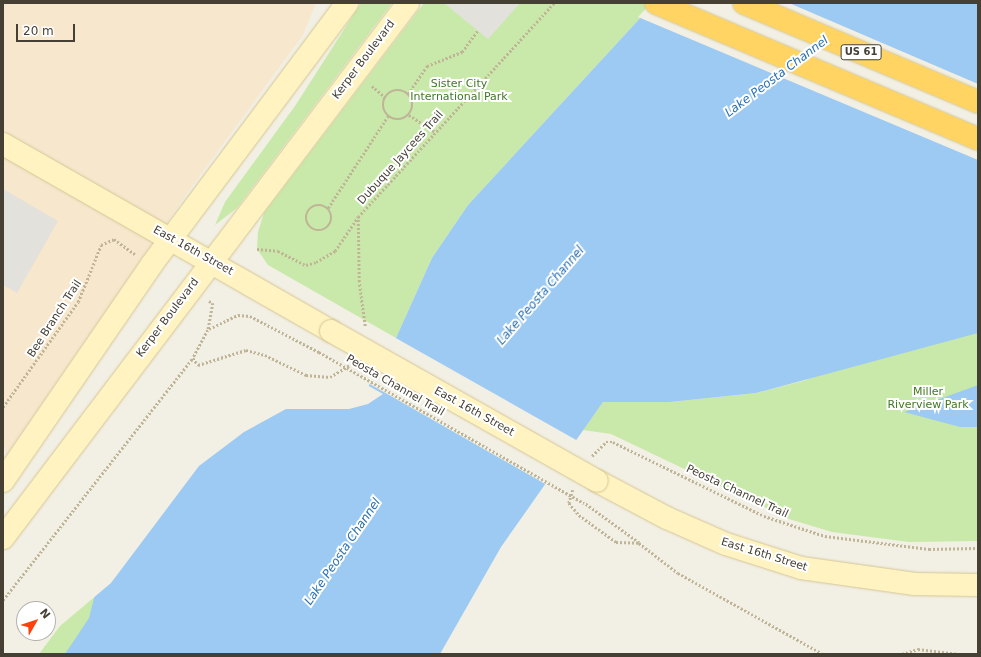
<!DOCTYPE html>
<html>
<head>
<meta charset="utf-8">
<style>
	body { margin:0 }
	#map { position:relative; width:981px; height:657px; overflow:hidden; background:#f2efe4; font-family:"DejaVu Sans",sans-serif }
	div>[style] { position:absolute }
	.commercial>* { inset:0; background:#f6e7cd }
	.green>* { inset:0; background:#c9e9aa }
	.parking>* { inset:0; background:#e3e1dc }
	.water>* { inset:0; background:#9dcaf2 }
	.pier>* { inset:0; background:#f2efe4 }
	.path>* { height:2.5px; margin-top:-1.25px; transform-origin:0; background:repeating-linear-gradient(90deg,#c0b497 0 2px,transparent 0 4px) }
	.path>.ring { margin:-1.25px; padding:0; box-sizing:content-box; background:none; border:2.5px solid #c0b497; border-radius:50% }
	.roads { filter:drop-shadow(0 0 1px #d5c692) drop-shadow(0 0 1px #d5c692) }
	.secondary>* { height:22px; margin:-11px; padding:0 11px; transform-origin:11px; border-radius:11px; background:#fff4c1 }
	.highway>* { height:22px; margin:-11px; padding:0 11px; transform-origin:11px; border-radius:11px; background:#ffd462 }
	.path-bridge>* { height:2.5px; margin-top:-1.25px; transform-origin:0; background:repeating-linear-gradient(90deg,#c0b497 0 2px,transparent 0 4px) }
	.bridges { filter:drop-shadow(0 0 1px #d5c692) drop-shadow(0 0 1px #d5c692) }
	.secondary-bridge>* { height:22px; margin:-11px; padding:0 11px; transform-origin:11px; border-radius:11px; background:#fff4c1 }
	span { translate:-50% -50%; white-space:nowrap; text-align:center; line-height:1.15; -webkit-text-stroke:4px #fff; paint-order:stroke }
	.shield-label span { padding:1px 3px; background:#fff; border:1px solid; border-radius:3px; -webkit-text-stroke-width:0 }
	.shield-label { font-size:10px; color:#453f34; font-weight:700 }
	.street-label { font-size:11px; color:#453f34 }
	.park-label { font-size:11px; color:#407825 }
	.water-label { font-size:12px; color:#2a71b3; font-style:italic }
	.frame { position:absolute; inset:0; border:4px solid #453f34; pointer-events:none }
	.north { position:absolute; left:16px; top:601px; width:40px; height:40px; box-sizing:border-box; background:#fff; border:1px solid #b5b2ae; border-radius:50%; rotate:51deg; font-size:11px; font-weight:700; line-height:16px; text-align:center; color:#453f34 }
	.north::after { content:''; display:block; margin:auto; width:14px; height:18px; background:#ff410e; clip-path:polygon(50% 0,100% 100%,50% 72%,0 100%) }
	.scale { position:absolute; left:16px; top:24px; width:59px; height:18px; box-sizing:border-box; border:2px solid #453f34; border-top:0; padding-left:5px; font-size:12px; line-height:14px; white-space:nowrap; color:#453f34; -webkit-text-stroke:3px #fff; paint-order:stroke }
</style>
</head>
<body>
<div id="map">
	<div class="commercial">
		<i style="clip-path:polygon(3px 3px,316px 3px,303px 35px,190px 189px,6px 455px,3px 439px)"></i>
	</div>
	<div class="green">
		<i style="clip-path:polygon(361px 3px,392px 3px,237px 208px,215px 225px,225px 202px,295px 106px)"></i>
		<i style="clip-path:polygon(424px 3px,654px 3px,468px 205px,432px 258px,396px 338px,268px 265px,257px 249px,258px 232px,264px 213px)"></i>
		<i style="clip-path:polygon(978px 318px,978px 541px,909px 542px,832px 532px,789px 519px,611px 434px,583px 430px,603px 402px,670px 402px,756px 393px,803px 381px)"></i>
		<i style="clip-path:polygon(111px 583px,77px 654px,39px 654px,60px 626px)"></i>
	</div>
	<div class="parking">
		<i style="clip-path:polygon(444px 3px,520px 3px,488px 39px)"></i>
		<i style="clip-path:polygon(3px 189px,58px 221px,17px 293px,3px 285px)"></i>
	</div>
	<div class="water">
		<i style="clip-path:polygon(654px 3px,978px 3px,978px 333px,756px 393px,670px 402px,603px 402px,501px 547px,440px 654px,65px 654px,89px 618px,97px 586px,143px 518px,257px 403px,322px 400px,360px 394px,368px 387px,396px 338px,432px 258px,468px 205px)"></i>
		<i style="clip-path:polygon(978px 385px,978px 427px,960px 427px,904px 412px)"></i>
	</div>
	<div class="pier">
		<i style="clip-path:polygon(651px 3px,789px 3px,978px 84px,978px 160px,638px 17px)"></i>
		<i style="clip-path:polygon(394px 337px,578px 441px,547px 485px,368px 383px)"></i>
		<i style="clip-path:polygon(367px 385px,383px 394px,368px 404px,349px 409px,286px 409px,244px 432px,199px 466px,111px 583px,92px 599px,96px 585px,170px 477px,204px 441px,256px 401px,274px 393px,322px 398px,359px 392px)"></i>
	</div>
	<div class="path">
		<i style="left:372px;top:86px;width:17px;rotate:40deg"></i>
		<i class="ring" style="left:383px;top:90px;width:27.5px;height:27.5px"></i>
		<i style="left:408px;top:94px;width:34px;rotate:-56deg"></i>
		<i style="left:427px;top:66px;width:38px;rotate:-22deg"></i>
		<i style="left:462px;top:52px;width:26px;rotate:-54deg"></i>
		<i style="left:409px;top:115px;width:31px;rotate:33deg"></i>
		<i class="ring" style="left:306px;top:205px;width:23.5px;height:23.5px"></i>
		<i style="left:328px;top:208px;width:110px;rotate:-56.9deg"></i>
		<i style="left:257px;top:249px;width:21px;rotate:5deg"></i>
		<i style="left:278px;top:251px;width:31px;rotate:27deg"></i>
		<i style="left:306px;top:265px;width:10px;rotate:-17deg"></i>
		<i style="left:316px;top:262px;width:22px;rotate:-30deg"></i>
		<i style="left:335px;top:251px;width:41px;rotate:-55.9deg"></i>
		<i style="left:209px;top:301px;width:4px;rotate:27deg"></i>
		<i style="left:213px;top:303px;width:27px;rotate:100deg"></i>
		<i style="left:208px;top:330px;width:32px;rotate:118deg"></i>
		<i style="left:193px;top:358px;width:9px;rotate:54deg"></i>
		<i style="left:198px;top:365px;width:50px;rotate:-17.4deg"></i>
		<i style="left:246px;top:350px;width:20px;rotate:15deg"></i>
		<i style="left:265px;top:355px;width:46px;rotate:26deg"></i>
		<i style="left:306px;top:375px;width:24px;rotate:5deg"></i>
		<i style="left:330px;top:377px;width:23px;rotate:-31deg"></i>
		<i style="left:365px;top:326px;width:44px;rotate:-97.8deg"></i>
		<i style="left:359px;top:282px;width:65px;rotate:-90.9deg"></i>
		<i style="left:358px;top:217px;width:290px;rotate:-47.5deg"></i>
		<i style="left:209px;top:329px;width:32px;rotate:-26deg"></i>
		<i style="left:238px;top:315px;width:12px;rotate:5deg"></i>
		<i style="left:250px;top:316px;width:78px;rotate:27.6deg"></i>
		<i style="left:3px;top:407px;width:129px;rotate:-54.5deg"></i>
		<i style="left:78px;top:302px;width:61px;rotate:-68deg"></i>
		<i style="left:101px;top:245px;width:14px;rotate:-25deg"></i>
		<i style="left:114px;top:239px;width:26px;rotate:36deg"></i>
		<i style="left:592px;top:456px;width:20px;rotate:-45deg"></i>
		<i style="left:606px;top:442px;width:7px"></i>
		<i style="left:613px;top:442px;width:168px;rotate:26.1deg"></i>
		<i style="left:764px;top:516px;width:64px;rotate:18.2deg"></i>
		<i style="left:825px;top:536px;width:105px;rotate:7.1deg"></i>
		<i style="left:929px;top:549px;width:49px;rotate:-1.2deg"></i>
		<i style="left:573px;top:490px;width:14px;rotate:107deg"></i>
		<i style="left:569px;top:503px;width:16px;rotate:50deg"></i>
		<i style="left:579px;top:515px;width:46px;rotate:36.1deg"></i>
		<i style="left:616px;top:542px;width:23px;rotate:2deg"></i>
		<i style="left:639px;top:543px;width:68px;rotate:-144deg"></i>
		<i style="left:639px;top:543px;width:49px;rotate:37.6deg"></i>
		<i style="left:678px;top:573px;width:166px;rotate:29.2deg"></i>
		<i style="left:3px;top:600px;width:308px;rotate:-51.9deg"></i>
		<i style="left:902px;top:654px;width:17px;rotate:-17deg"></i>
		<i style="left:918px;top:649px;width:41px;rotate:7deg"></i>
	</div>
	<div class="roads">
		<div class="secondary">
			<i style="left:3px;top:144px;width:378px;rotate:29.7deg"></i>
			<i style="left:3px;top:481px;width:263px;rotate:-55.5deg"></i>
			<i style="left:152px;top:264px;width:326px;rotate:-53.2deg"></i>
			<i style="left:597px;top:481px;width:79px;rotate:27.9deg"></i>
			<i style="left:667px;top:518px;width:64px;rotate:23.8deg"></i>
			<i style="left:726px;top:544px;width:79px;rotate:17.7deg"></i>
			<i style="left:801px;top:568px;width:115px;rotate:8deg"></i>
			<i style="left:915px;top:584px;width:63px;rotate:0.9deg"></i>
			<i style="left:3px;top:538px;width:671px;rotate:-52.87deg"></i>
		</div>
		<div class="highway">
			<i style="left:656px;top:3px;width:350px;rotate:22.9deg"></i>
			<i style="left:744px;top:3px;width:254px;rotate:22.9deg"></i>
		</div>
	</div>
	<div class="path-bridge">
		<i style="left:319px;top:352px;width:305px;rotate:29.7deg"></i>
	</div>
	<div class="bridges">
		<div class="secondary-bridge">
			<i style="left:331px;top:331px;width:305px;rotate:29.4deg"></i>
		</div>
	</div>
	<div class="shield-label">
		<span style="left:861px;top:52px">US 61</span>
	</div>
	<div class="street-label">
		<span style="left:364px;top:60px;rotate:-53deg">Kerper Boulevard</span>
		<span style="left:401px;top:158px;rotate:-48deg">Dubuque Jaycees Trail</span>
		<span style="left:193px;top:251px;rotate:29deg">East 16th Street</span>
		<span style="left:168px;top:318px;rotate:-53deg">Kerper Boulevard</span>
		<span style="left:55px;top:319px;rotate:-57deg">Bee Branch Trail</span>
		<span style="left:395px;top:386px;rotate:30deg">Peosta Channel Trail</span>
		<span style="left:474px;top:412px;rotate:29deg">East 16th Street</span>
		<span style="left:737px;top:492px;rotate:25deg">Peosta Channel Trail</span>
		<span style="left:764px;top:555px;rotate:17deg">East 16th Street</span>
	</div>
	<div class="park-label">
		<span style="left:459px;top:91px">Sister City<br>International Park</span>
		<span style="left:928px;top:399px">Miller<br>Riverview Park</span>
	</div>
	<div class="water-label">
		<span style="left:777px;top:77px;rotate:-37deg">Lake Peosta Channel</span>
		<span style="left:541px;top:296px;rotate:-49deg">Lake Peosta Channel</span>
		<span style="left:343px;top:552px;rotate:-56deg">Lake Peosta Channel</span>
	</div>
	<div class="frame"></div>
	<div class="north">N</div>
	<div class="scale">20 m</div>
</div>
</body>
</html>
